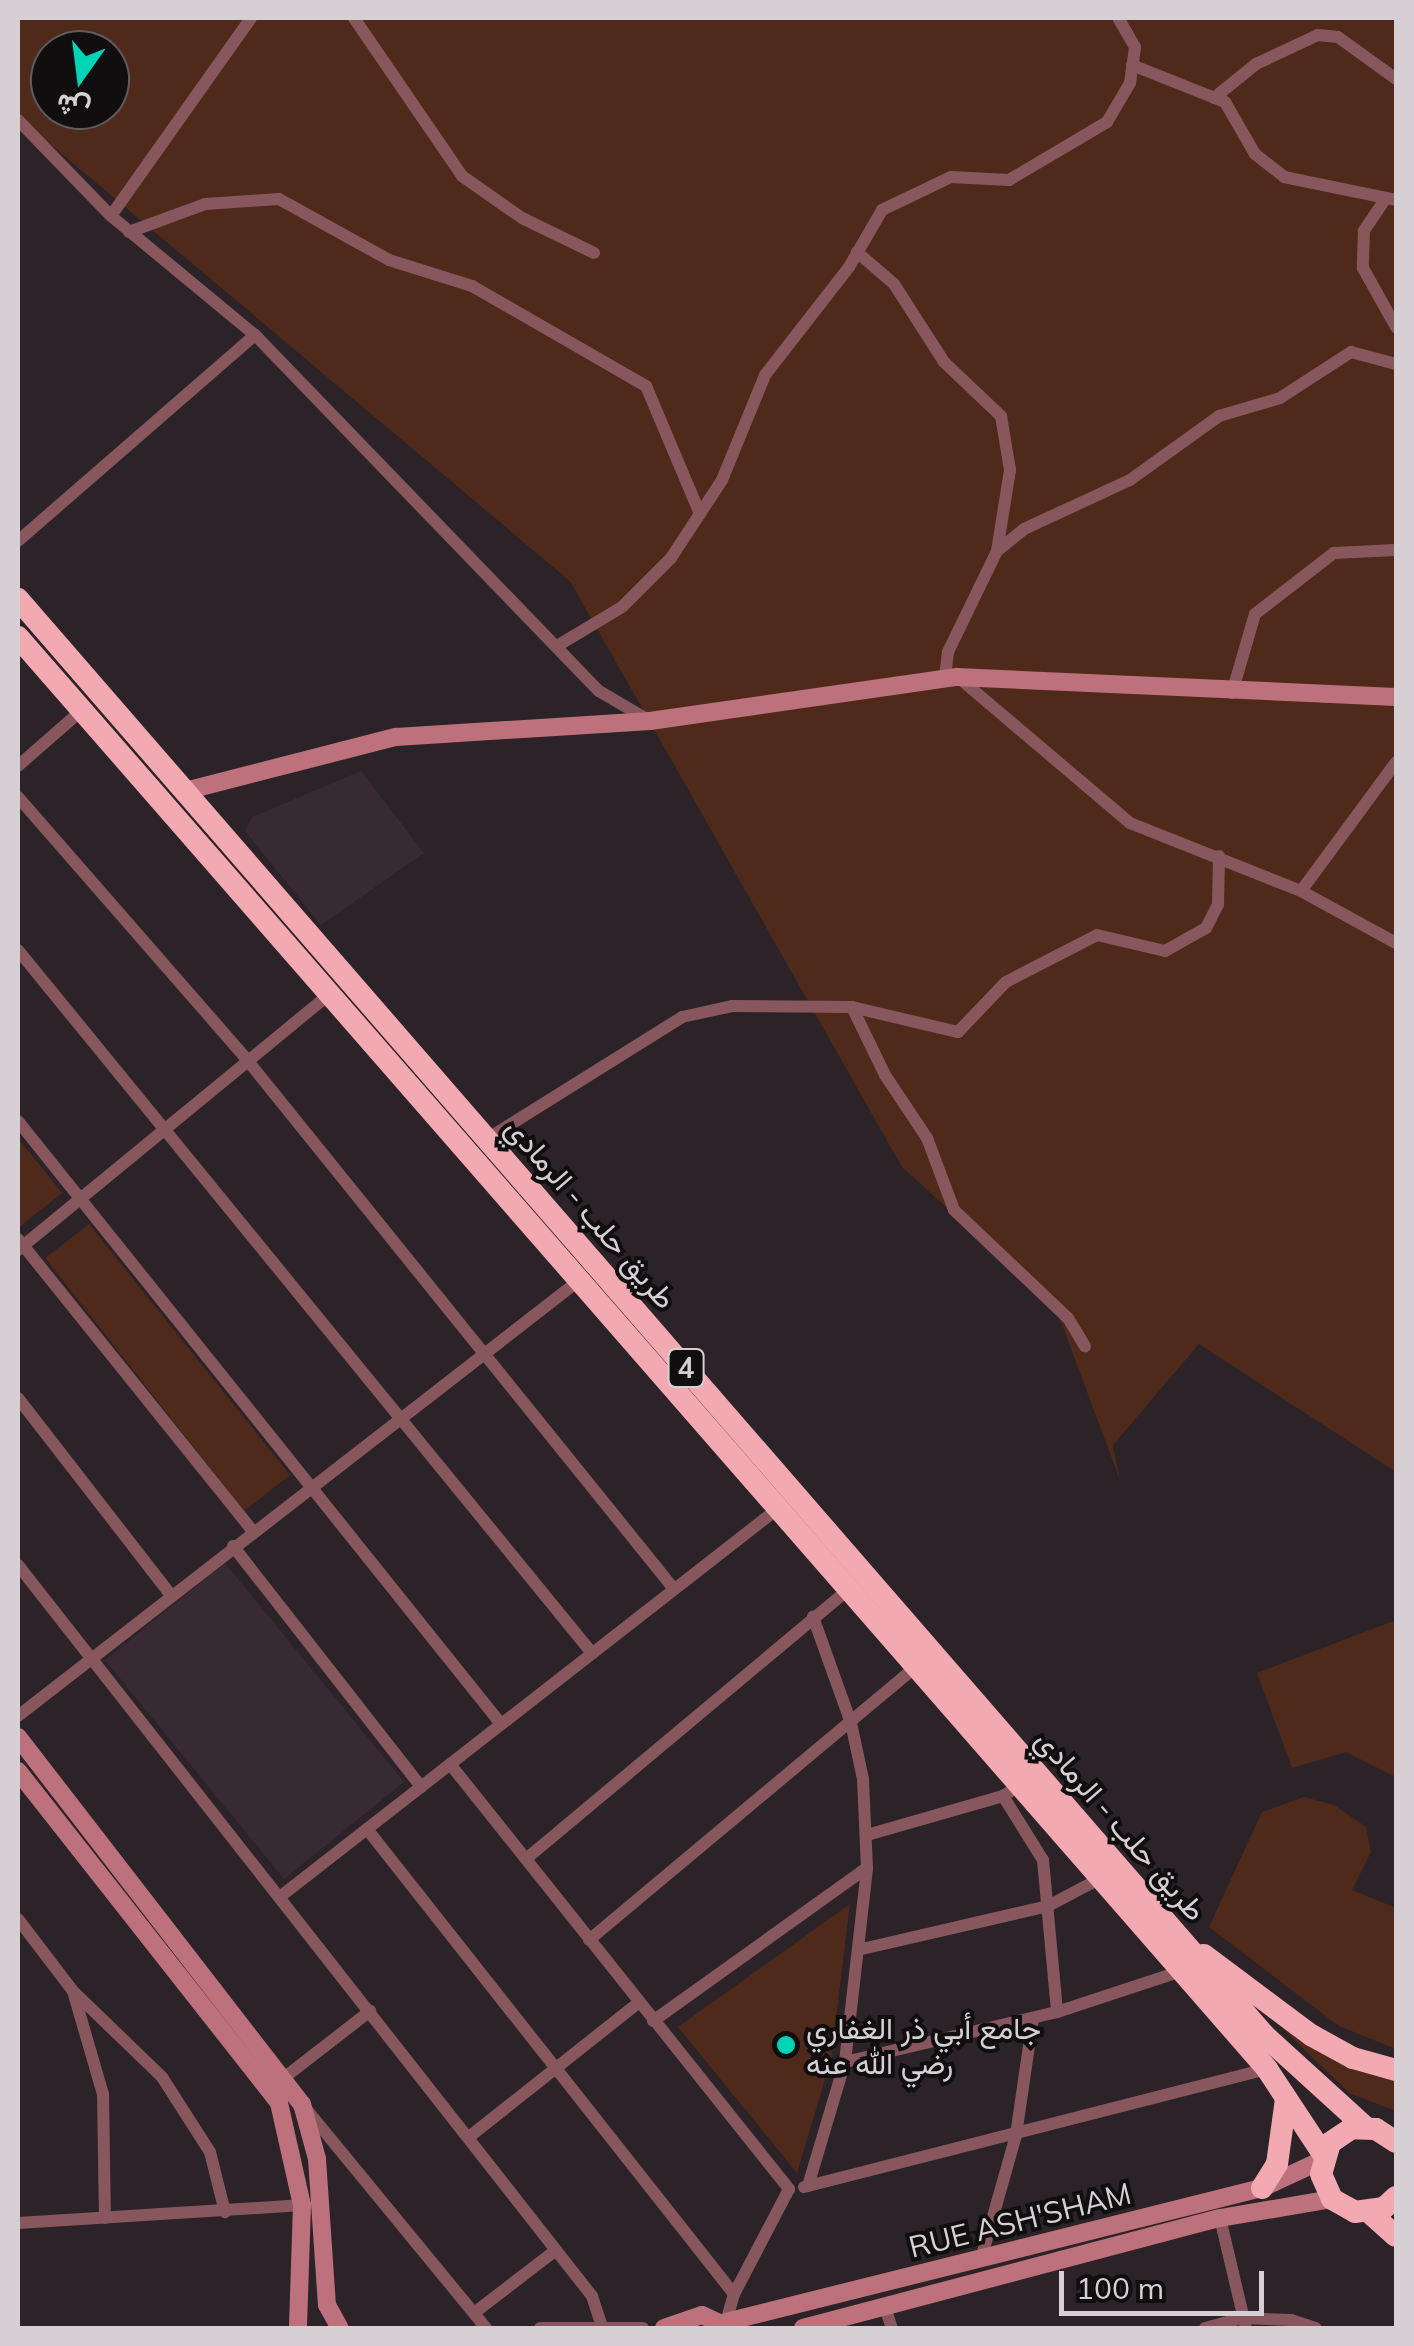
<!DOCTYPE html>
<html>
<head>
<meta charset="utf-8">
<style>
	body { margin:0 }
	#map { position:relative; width:1414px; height:2346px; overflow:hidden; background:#2b2328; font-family:Mulish,Vazirmatn,sans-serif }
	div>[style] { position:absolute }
	.built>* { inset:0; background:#382a33 }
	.green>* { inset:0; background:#4f2a1a }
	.street>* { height:12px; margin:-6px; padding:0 6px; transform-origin:6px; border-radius:6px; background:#87575d }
	.secondary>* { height:18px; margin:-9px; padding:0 9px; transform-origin:9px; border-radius:9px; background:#bd717c }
	.highway>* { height:22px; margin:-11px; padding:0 11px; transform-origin:11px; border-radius:11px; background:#f2a9b2 }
	.dots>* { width:28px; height:28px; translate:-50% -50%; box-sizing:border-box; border:5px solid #110e10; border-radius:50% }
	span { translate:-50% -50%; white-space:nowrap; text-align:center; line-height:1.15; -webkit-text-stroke:8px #110e10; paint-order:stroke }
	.shield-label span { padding:2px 8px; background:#110e10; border:2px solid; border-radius:8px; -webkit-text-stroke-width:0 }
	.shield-label { font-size:28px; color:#d6d0d4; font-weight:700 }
	.street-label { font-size:30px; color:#d6d0d4 }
	.poi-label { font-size:30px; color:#d6d0d4 }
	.left { translate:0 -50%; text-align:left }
	.frame { position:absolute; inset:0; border:20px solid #d6d0d4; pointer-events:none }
	.north { position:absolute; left:30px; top:30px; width:100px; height:100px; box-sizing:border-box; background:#110e10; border:2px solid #605c5e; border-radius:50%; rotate:194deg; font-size:28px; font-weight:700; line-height:40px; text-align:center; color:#d6d0d4 }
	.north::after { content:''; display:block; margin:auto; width:35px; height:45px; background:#00d5b7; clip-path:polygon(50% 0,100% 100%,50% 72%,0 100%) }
	.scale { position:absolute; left:1059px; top:2271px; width:205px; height:45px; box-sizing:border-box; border:5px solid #d6d0d4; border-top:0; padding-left:12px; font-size:30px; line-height:35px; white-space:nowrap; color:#d6d0d4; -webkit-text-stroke:8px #110e10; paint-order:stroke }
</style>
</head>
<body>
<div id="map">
	<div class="built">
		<i style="clip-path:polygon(361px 771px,424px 853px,321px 925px,245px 831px,252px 817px)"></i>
		<i style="clip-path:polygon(225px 1563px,404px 1782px,284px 1879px,105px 1660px)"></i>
	</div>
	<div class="green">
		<i style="clip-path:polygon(evenodd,18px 18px,1396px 18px,1396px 1472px,1199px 1344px,1113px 1445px,1120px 1480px,1055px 1306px,902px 1167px,570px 581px,18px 117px,18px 18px,50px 50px,110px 50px,110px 110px,50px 110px,50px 50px)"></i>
		<i style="clip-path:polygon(18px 1138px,62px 1193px,18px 1228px)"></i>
		<i style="clip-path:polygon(89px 1224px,290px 1475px,244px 1511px,45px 1258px)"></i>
		<i style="clip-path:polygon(1396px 1620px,1396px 1777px,1346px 1752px,1292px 1768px,1257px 1673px)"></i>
		<i style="clip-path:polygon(1304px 1797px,1334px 1805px,1366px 1827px,1371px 1852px,1352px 1890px,1396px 1908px,1396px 2049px,1339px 2026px,1209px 1927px,1262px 1812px)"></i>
		<i style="clip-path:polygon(850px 1904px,831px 2059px,797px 2173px,678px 2027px)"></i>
		<i style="clip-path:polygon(1238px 1985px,1396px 2079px,1396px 2111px,1349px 2093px)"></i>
	</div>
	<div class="street">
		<i style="left:251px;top:18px;width:242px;rotate:125.3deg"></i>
		<i style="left:111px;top:216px;width:187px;rotate:39.6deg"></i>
		<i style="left:255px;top:335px;width:495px;rotate:46deg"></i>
		<i style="left:599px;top:691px;width:59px;rotate:30.5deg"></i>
		<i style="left:354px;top:18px;width:191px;rotate:55.6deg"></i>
		<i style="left:462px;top:176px;width:73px;rotate:35deg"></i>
		<i style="left:522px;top:218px;width:80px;rotate:25.9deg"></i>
		<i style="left:1132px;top:65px;width:100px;rotate:21.7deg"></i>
		<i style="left:1225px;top:102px;width:60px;rotate:60deg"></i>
		<i style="left:1255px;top:154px;width:37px;rotate:38deg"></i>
		<i style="left:1284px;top:177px;width:114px;rotate:11.6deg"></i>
		<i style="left:1214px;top:98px;width:54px;rotate:-39deg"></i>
		<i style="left:1256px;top:64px;width:68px;rotate:-25.1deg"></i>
		<i style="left:1318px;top:35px;width:20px;rotate:6deg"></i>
		<i style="left:1338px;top:37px;width:72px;rotate:35.9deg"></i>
		<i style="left:18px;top:120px;width:134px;rotate:45.9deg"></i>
		<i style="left:1386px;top:198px;width:40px;rotate:124deg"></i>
		<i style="left:1364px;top:231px;width:37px;rotate:92deg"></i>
		<i style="left:1363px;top:268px;width:68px;rotate:60.8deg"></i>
		<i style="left:129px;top:232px;width:81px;rotate:-20.2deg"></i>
		<i style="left:205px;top:204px;width:74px;rotate:-3.9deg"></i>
		<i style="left:279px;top:199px;width:126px;rotate:29deg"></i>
		<i style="left:389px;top:260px;width:87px;rotate:17.4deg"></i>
		<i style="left:472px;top:286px;width:201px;rotate:29.9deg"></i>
		<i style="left:646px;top:386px;width:139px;rotate:67.1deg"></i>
		<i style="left:857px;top:252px;width:49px;rotate:40.9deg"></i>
		<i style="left:894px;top:284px;width:93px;rotate:57.3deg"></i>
		<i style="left:944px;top:362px;width:79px;rotate:43.5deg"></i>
		<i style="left:1001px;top:416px;width:55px;rotate:80.5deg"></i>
		<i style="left:1010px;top:470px;width:82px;rotate:99.1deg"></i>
		<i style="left:997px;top:551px;width:112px;rotate:115.9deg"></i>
		<i style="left:948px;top:652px;width:26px;rotate:97deg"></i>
		<i style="left:18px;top:541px;width:314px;rotate:-41deg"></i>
		<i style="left:997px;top:551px;width:35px;rotate:-39deg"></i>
		<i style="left:1024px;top:529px;width:117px;rotate:-24.8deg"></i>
		<i style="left:1130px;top:480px;width:110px;rotate:-35.7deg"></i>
		<i style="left:1219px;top:416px;width:64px;rotate:-16.4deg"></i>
		<i style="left:1280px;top:398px;width:85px;rotate:-32.9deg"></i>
		<i style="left:1351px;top:352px;width:47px;rotate:14.9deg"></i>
		<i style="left:557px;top:646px;width:76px;rotate:-31deg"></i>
		<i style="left:622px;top:607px;width:69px;rotate:-45deg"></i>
		<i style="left:671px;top:558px;width:93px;rotate:-56.8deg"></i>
		<i style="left:722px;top:480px;width:113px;rotate:-67.7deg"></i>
		<i style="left:765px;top:375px;width:137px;rotate:-52.1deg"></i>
		<i style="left:849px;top:267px;width:66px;rotate:-59.9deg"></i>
		<i style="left:882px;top:210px;width:76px;rotate:-25.6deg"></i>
		<i style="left:951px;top:177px;width:58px;rotate:3deg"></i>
		<i style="left:1009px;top:180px;width:114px;rotate:-30.6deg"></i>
		<i style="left:1107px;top:122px;width:45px;rotate:-59.5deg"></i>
		<i style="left:1130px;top:83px;width:36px;rotate:-82deg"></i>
		<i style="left:1135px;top:47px;width:34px;rotate:-120deg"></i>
		<i style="left:959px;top:678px;width:224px;rotate:40.3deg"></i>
		<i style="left:1130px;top:823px;width:184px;rotate:21.7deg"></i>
		<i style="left:1301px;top:891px;width:108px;rotate:28.7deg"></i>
		<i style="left:1232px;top:693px;width:82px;rotate:-73.8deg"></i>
		<i style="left:1255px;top:614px;width:100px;rotate:-37.7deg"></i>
		<i style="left:1334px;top:553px;width:62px;rotate:-2.8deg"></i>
		<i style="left:18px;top:766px;width:85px;rotate:-41.2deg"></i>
		<i style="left:18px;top:797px;width:350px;rotate:48.9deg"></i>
		<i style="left:248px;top:1061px;width:678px;rotate:51.1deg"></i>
		<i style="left:1301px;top:891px;width:160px;rotate:-53.6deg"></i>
		<i style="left:18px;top:950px;width:908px;rotate:50.77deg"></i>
		<i style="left:852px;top:1007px;width:76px;rotate:64.1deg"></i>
		<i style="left:885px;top:1075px;width:76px;rotate:56.3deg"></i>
		<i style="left:927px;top:1138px;width:77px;rotate:69.4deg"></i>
		<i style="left:954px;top:1210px;width:157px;rotate:43.5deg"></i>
		<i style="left:1068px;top:1318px;width:33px;rotate:59deg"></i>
		<i style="left:18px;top:1121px;width:773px;rotate:51.31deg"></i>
		<i style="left:487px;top:1139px;width:230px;rotate:-32deg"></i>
		<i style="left:682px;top:1017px;width:51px;rotate:-12.4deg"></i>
		<i style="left:732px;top:1006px;width:120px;rotate:0.5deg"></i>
		<i style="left:852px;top:1007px;width:109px;rotate:13.3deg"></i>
		<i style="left:958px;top:1032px;width:69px;rotate:-46.2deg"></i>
		<i style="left:1006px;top:982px;width:102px;rotate:-27.3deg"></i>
		<i style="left:1097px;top:935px;width:70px;rotate:13.2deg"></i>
		<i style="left:1165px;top:951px;width:47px;rotate:-29.3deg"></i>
		<i style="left:1206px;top:928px;width:27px;rotate:-63deg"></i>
		<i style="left:1218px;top:904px;width:48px;rotate:-88.8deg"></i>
		<i style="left:18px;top:1239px;width:373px;rotate:51.2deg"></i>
		<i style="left:18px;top:1250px;width:400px;rotate:-39.4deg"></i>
		<i style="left:18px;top:1398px;width:249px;rotate:52.2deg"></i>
		<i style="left:233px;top:1546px;width:306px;rotate:52deg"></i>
		<i style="left:18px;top:1565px;width:929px;rotate:51.86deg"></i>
		<i style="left:592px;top:2296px;width:32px;rotate:72deg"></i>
		<i style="left:18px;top:1716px;width:713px;rotate:-37.82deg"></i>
		<i style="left:450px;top:1764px;width:544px;rotate:51.42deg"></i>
		<i style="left:789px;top:2189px;width:119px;rotate:117.6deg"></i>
		<i style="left:1021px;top:1785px;width:21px;rotate:149deg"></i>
		<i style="left:1003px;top:1796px;width:75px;rotate:58deg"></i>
		<i style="left:1043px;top:1860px;width:153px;rotate:84.7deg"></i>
		<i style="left:367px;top:1829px;width:592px;rotate:51.72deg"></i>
		<i style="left:734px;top:2294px;width:29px;rotate:106deg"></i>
		<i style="left:867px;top:1835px;width:141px;rotate:-16deg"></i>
		<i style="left:526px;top:1859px;width:422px;rotate:-39.9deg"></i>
		<i style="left:281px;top:1896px;width:633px;rotate:-37.94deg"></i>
		<i style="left:18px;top:1919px;width:91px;rotate:52.6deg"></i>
		<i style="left:73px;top:1991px;width:107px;rotate:73.8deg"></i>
		<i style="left:103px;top:2094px;width:124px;rotate:89.1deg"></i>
		<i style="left:589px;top:1940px;width:427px;rotate:-39.9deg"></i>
		<i style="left:862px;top:1949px;width:191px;rotate:-13deg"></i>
		<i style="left:1048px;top:1906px;width:60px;rotate:-27.8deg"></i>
		<i style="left:75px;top:1993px;width:121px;rotate:44deg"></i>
		<i style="left:162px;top:2077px;width:89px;rotate:57.4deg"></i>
		<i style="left:210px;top:2152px;width:62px;rotate:76deg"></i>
		<i style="left:653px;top:2021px;width:263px;rotate:-35.6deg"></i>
		<i style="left:845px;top:2062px;width:218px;rotate:-13.3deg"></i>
		<i style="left:1057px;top:2012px;width:132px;rotate:-18.2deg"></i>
		<i style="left:285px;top:2077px;width:108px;rotate:-37.8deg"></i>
		<i style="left:302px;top:2104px;width:290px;rotate:50.6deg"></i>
		<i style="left:469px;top:2137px;width:216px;rotate:-38.4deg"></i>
		<i style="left:808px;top:2186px;width:129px;rotate:-73.4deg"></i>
		<i style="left:845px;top:2062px;width:195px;rotate:-83.5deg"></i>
		<i style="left:867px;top:1868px;width:89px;rotate:-92.6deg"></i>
		<i style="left:863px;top:1779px;width:57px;rotate:-102.1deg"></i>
		<i style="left:851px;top:1723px;width:113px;rotate:-109.7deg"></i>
		<i style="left:804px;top:2187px;width:478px;rotate:-14.3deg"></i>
		<i style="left:1220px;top:2218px;width:113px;rotate:76.7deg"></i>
		<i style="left:18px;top:2223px;width:285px;rotate:-3.6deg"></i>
		<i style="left:981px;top:2259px;width:129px;rotate:-74.2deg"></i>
		<i style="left:1016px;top:2135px;width:118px;rotate:-81.7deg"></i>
		<i style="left:885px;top:2307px;width:22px;rotate:72deg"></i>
		<i style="left:474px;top:2313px;width:103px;rotate:-37.5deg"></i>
		<i style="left:540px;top:2328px;width:103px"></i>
		<i style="left:1205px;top:2328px;width:39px;rotate:-15deg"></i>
		<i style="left:1243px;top:2318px;width:48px;rotate:2.4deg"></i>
		<i style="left:1291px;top:2320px;width:26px;rotate:18deg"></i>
	</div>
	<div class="secondary">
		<i style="left:185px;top:791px;width:218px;rotate:-14.4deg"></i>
		<i style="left:396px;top:737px;width:255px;rotate:-3.6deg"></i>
		<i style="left:650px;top:721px;width:310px;rotate:-8.2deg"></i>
		<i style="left:957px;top:677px;width:439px;rotate:2.6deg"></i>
		<i style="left:18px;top:1737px;width:464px;rotate:52.3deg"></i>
		<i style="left:302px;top:2104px;width:57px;rotate:74.7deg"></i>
		<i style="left:317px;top:2159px;width:146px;rotate:86.1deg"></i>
		<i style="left:327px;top:2305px;width:26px;rotate:61deg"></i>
		<i style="left:18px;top:1771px;width:422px;rotate:51.8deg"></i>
		<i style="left:279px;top:2103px;width:105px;rotate:77.3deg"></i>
		<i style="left:302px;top:2205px;width:123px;rotate:91.9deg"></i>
		<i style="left:726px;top:2322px;width:552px;rotate:-14.04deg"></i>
		<i style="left:1262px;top:2188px;width:66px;rotate:-25deg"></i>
		<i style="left:664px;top:2328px;width:40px;rotate:-18.9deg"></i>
		<i style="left:702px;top:2315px;width:31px;rotate:25deg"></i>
		<i style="left:803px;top:2328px;width:431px;rotate:-14.8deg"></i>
		<i style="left:1220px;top:2218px;width:114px;rotate:-9.6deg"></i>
	</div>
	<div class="highway">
		<i style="left:18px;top:599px;width:1901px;rotate:49.05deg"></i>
		<i style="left:1264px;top:2035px;width:137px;rotate:42.3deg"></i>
		<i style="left:18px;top:637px;width:1900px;rotate:48.9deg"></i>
		<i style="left:1267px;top:2069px;width:102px;rotate:56.6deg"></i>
		<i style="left:1204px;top:1955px;width:134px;rotate:36.8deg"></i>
		<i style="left:1311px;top:2035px;width:48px;rotate:28.7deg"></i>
		<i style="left:1353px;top:2058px;width:45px;rotate:15.6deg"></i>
		<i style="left:1396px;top:2142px;width:24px;rotate:-147deg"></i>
		<i style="left:1376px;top:2129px;width:24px;rotate:-178deg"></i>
		<i style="left:1352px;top:2128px;width:27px;rotate:146deg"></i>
		<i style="left:1330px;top:2143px;width:32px;rotate:106deg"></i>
		<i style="left:1321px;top:2174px;width:27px;rotate:66deg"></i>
		<i style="left:1332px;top:2199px;width:26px;rotate:29deg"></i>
		<i style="left:1355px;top:2212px;width:29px;rotate:-8deg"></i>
		<i style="left:1384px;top:2208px;width:16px;rotate:-43deg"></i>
		<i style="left:1262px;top:2188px;width:28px;rotate:-58deg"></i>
		<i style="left:1277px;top:2164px;width:66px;rotate:-82.1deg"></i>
		<i style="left:1369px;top:2212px;width:36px;rotate:42deg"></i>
	</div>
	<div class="dots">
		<i style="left:786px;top:2045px;background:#00d5b7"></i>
	</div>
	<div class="shield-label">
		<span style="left:686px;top:1368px">4</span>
	</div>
	<div class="street-label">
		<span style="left:591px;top:1213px;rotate:49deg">طريق حلب - الرمادي</span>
		<span style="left:1121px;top:1825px;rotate:49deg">طريق حلب - الرمادي</span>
		<span style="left:1020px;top:2220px;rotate:-14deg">RUE ASH'SHAM</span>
	</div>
	<div class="poi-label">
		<span class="left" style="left:806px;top:2045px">جامع أبي ذر الغفاري<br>رضي الله عنه</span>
	</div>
	<div class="frame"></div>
	<div class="north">ش</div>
	<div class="scale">100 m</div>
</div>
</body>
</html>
